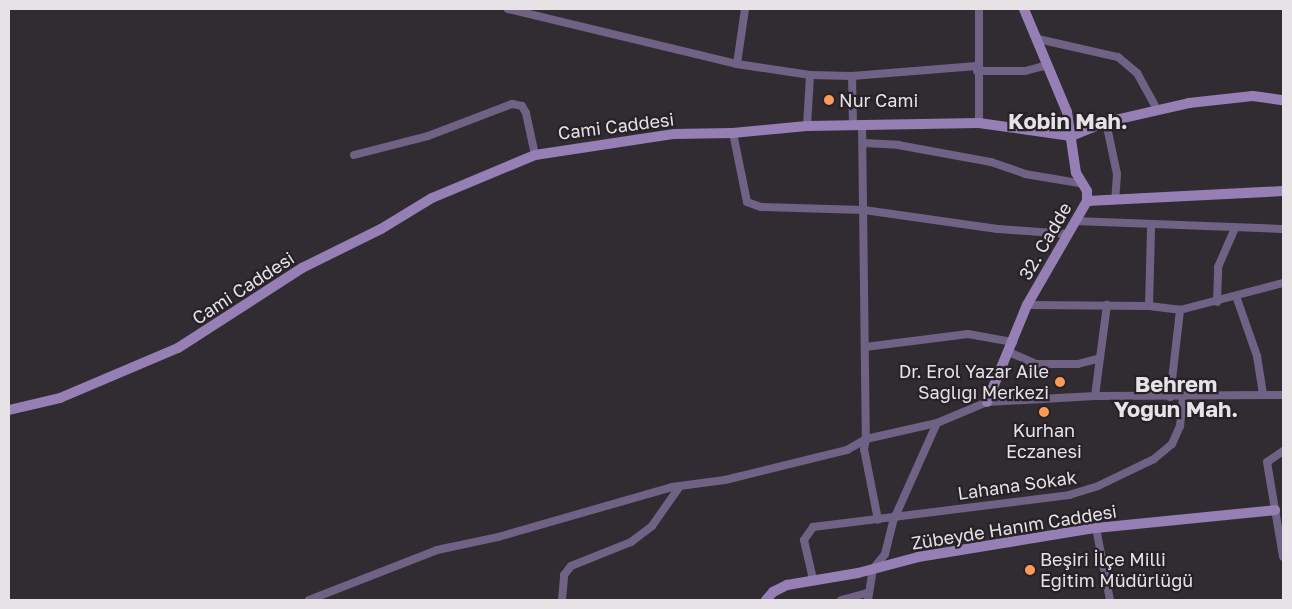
<!DOCTYPE html>
<html>
<head>
<meta charset="utf-8">
<style>
	body { margin:0 }
	#map { position:relative; width:1292px; height:609px; overflow:hidden; background:#312c32; font-family:"Golos Text",sans-serif }
	div>[style] { position:absolute }
	.street>* { height:8px; margin:-4px; padding:0 4px; transform-origin:4px; border-radius:4px; background:#706284 }
	.secondary>* { height:10px; margin:-5px; padding:0 5px; transform-origin:5px; border-radius:5px; background:#967fb5 }
	.dots>* { width:14px; height:14px; translate:-50% -50%; box-sizing:border-box; border:2px solid #272228; border-radius:50% }
	span { translate:-50% -50%; white-space:nowrap; text-align:center; line-height:1.15; -webkit-text-stroke:4.5px #272228; paint-order:stroke }
	.poi-label { font-size:18px; color:#e6e2e6 }
	.left { translate:0 -50%; text-align:left }
	.right { translate:-100% -50%; text-align:right }
	.street-label { font-size:18px; color:#e6e2e6 }
	.district-label { font-size:22px; color:#e6e2e6; font-weight:700 }
	.frame { position:absolute; inset:0; border:10px solid #e6e2e6; pointer-events:none }
</style>
</head>
<body>
<div id="map">
	<div class="street">
		<i style="left:508px;top:9px;width:236px;rotate:13.5deg"></i>
		<i style="left:737px;top:64px;width:74px;rotate:8.6deg"></i>
		<i style="left:810px;top:75px;width:42px;rotate:1.4deg"></i>
		<i style="left:852px;top:76px;width:125px;rotate:-4.6deg"></i>
		<i style="left:979px;top:9px;width:114px;rotate:90deg"></i>
		<i style="left:1038px;top:39px;width:82px;rotate:12.7deg"></i>
		<i style="left:1118px;top:57px;width:25px;rotate:40deg"></i>
		<i style="left:1137px;top:73px;width:43px;rotate:61.1deg"></i>
		<i style="left:737px;top:64px;width:56px;rotate:-81.7deg"></i>
		<i style="left:977px;top:71px;width:48px"></i>
		<i style="left:1025px;top:71px;width:24px;rotate:-15deg"></i>
		<i style="left:852px;top:76px;width:49px;rotate:88.8deg"></i>
		<i style="left:1106px;top:122px;width:53px;rotate:78.1deg"></i>
		<i style="left:1117px;top:174px;width:26px;rotate:94deg"></i>
		<i style="left:862px;top:124px;width:315px;rotate:89.3deg"></i>
		<i style="left:866px;top:439px;width:10px;rotate:101deg"></i>
		<i style="left:864px;top:449px;width:72px;rotate:78.8deg"></i>
		<i style="left:807px;top:126px;width:51px;rotate:-86.6deg"></i>
		<i style="left:733px;top:133px;width:70px;rotate:78.5deg"></i>
		<i style="left:747px;top:202px;width:15px;rotate:20deg"></i>
		<i style="left:761px;top:207px;width:103px;rotate:1.7deg"></i>
		<i style="left:864px;top:210px;width:135px;rotate:8.1deg"></i>
		<i style="left:998px;top:229px;width:69px;rotate:4.1deg"></i>
		<i style="left:863px;top:143px;width:35px;rotate:3deg"></i>
		<i style="left:898px;top:145px;width:95px;rotate:10.4deg"></i>
		<i style="left:991px;top:162px;width:36px;rotate:19deg"></i>
		<i style="left:1025px;top:174px;width:55px;rotate:9.5deg"></i>
		<i style="left:354px;top:155px;width:76px;rotate:-14.4deg"></i>
		<i style="left:428px;top:136px;width:90px;rotate:-20.9deg"></i>
		<i style="left:512px;top:104px;width:10px;rotate:11deg"></i>
		<i style="left:522px;top:106px;width:8px;rotate:60deg"></i>
		<i style="left:526px;top:113px;width:43px;rotate:77.9deg"></i>
		<i style="left:1075px;top:221px;width:208px;rotate:2.2deg"></i>
		<i style="left:1236px;top:296px;width:64px;rotate:70.7deg"></i>
		<i style="left:1257px;top:356px;width:37px;rotate:81deg"></i>
		<i style="left:1217px;top:302px;width:35px;rotate:-88deg"></i>
		<i style="left:1218px;top:267px;width:43px;rotate:-66.4deg"></i>
		<i style="left:1027px;top:305px;width:122px;rotate:0.5deg"></i>
		<i style="left:1149px;top:306px;width:31px;rotate:7deg"></i>
		<i style="left:1180px;top:310px;width:106px;rotate:-14.7deg"></i>
		<i style="left:1149px;top:306px;width:79px;rotate:-88.5deg"></i>
		<i style="left:865px;top:347px;width:104px;rotate:-7.2deg"></i>
		<i style="left:968px;top:334px;width:46px;rotate:10.1deg"></i>
		<i style="left:1009px;top:352px;width:30px;rotate:24deg"></i>
		<i style="left:1036px;top:364px;width:42px"></i>
		<i style="left:1078px;top:364px;width:23px;rotate:-15deg"></i>
		<i style="left:1095px;top:396px;width:92px;rotate:-82.5deg"></i>
		<i style="left:1170px;top:397px;width:88px;rotate:-83.4deg"></i>
		<i style="left:1283px;top:451px;width:19px;rotate:145deg"></i>
		<i style="left:1267px;top:462px;width:96px;rotate:80.4deg"></i>
		<i style="left:1096px;top:528px;width:73px;rotate:79deg"></i>
		<i style="left:813px;top:579px;width:40px;rotate:-103deg"></i>
		<i style="left:804px;top:540px;width:16px;rotate:-55deg"></i>
		<i style="left:813px;top:527px;width:258px;rotate:-7.1deg"></i>
		<i style="left:1069px;top:495px;width:30px;rotate:-17deg"></i>
		<i style="left:1098px;top:486px;width:62px;rotate:-25.7deg"></i>
		<i style="left:1154px;top:459px;width:23px;rotate:-40deg"></i>
		<i style="left:1172px;top:444px;width:20px;rotate:-66deg"></i>
		<i style="left:1180px;top:426px;width:30px;rotate:-84deg"></i>
		<i style="left:309px;top:600px;width:137px;rotate:-21.3deg"></i>
		<i style="left:437px;top:550px;width:62px;rotate:-12deg"></i>
		<i style="left:498px;top:537px;width:181px;rotate:-16deg"></i>
		<i style="left:672px;top:487px;width:53px;rotate:-7.5deg"></i>
		<i style="left:725px;top:480px;width:126px;rotate:-13.8deg"></i>
		<i style="left:847px;top:450px;width:22px;rotate:-30deg"></i>
		<i style="left:866px;top:439px;width:73px;rotate:-12.7deg"></i>
		<i style="left:937px;top:423px;width:54px;rotate:-22.8deg"></i>
		<i style="left:987px;top:402px;width:108px;rotate:-3.2deg"></i>
		<i style="left:1095px;top:396px;width:188px;rotate:-0.3deg"></i>
		<i style="left:562px;top:600px;width:25px;rotate:-85deg"></i>
		<i style="left:564px;top:575px;width:11px;rotate:-52deg"></i>
		<i style="left:571px;top:566px;width:65px;rotate:-21.8deg"></i>
		<i style="left:631px;top:542px;width:26px;rotate:-37deg"></i>
		<i style="left:652px;top:526px;width:49px;rotate:-55deg"></i>
		<i style="left:841px;top:600px;width:28px;rotate:-15deg"></i>
		<i style="left:868px;top:600px;width:31px;rotate:-81deg"></i>
		<i style="left:873px;top:569px;width:19px;rotate:-51deg"></i>
		<i style="left:885px;top:554px;width:36px;rotate:-76deg"></i>
		<i style="left:894px;top:519px;width:105px;rotate:-65.9deg"></i>
	</div>
	<div class="secondary">
		<i style="left:1087px;top:201px;width:196px;rotate:-2.9deg"></i>
		<i style="left:987px;top:402px;width:105px;rotate:-67.6deg"></i>
		<i style="left:1027px;top:305px;width:120px;rotate:-60deg"></i>
		<i style="left:1087px;top:201px;width:10px;rotate:-90deg"></i>
		<i style="left:1087px;top:191px;width:21px;rotate:-121deg"></i>
		<i style="left:1076px;top:173px;width:62px;rotate:-98.4deg"></i>
		<i style="left:1067px;top:112px;width:112px;rotate:-112.7deg"></i>
		<i style="left:9px;top:410px;width:52px;rotate:-13.2deg"></i>
		<i style="left:60px;top:398px;width:128px;rotate:-23deg"></i>
		<i style="left:178px;top:348px;width:148px;rotate:-32.8deg"></i>
		<i style="left:302px;top:268px;width:88px;rotate:-26.3deg"></i>
		<i style="left:381px;top:229px;width:60px;rotate:-31.3deg"></i>
		<i style="left:432px;top:198px;width:112px;rotate:-22.7deg"></i>
		<i style="left:535px;top:155px;width:141px;rotate:-8.6deg"></i>
		<i style="left:674px;top:134px;width:59px;rotate:-1deg"></i>
		<i style="left:733px;top:133px;width:74px;rotate:-5.4deg"></i>
		<i style="left:807px;top:126px;width:172px;rotate:-1deg"></i>
		<i style="left:979px;top:123px;width:93px;rotate:8deg"></i>
		<i style="left:1071px;top:136px;width:38px;rotate:-22deg"></i>
		<i style="left:1106px;top:122px;width:85px;rotate:-12.9deg"></i>
		<i style="left:1189px;top:103px;width:64px;rotate:-6.2deg"></i>
		<i style="left:1253px;top:96px;width:30px;rotate:8deg"></i>
		<i style="left:766px;top:600px;width:11px;rotate:-49deg"></i>
		<i style="left:773px;top:592px;width:16px;rotate:-27deg"></i>
		<i style="left:787px;top:585px;width:72px;rotate:-9.6deg"></i>
		<i style="left:858px;top:573px;width:62px;rotate:-14.9deg"></i>
		<i style="left:918px;top:557px;width:180px;rotate:-9.3deg"></i>
		<i style="left:1096px;top:528px;width:180px;rotate:-5.7deg"></i>
	</div>
	<div class="dots">
		<i style="left:829px;top:100px;background:#fd9d55"></i>
		<i style="left:1060px;top:382px;background:#fd9d55"></i>
		<i style="left:1044px;top:412px;background:#fd9d55"></i>
		<i style="left:1030px;top:570px;background:#fd9d55"></i>
	</div>
	<div class="poi-label">
		<span class="left" style="left:839px;top:100px">Nur Cami</span>
		<span class="right" style="left:1049px;top:382px">Dr. Erol Yazar Aile<br>Sağlığı Merkezi</span>
		<span style="left:1044px;top:441px">Kurhan<br>Eczanesi</span>
		<span class="left" style="left:1040px;top:570px">Beşiri İlçe Milli<br>Eğitim Müdürlüğü</span>
	</div>
	<div class="street-label">
		<span style="left:616px;top:126px;rotate:-7deg">Cami Caddesi</span>
		<span style="left:1045px;top:241px;rotate:-60deg">32. Cadde</span>
		<span style="left:243px;top:288px;rotate:-33deg">Cami Caddesi</span>
		<span style="left:1017px;top:485px;rotate:-8deg">Lahana Sokak</span>
		<span style="left:1014px;top:527px;rotate:-9deg">Zübeyde Hanım Caddesi</span>
	</div>
	<div class="district-label">
		<span style="left:1068px;top:121px">Kobin Mah.</span>
		<span style="left:1176px;top:396px">Behrem<br>Yoğun Mah.</span>
	</div>
	<div class="frame"></div>
</div>
</body>
</html>
